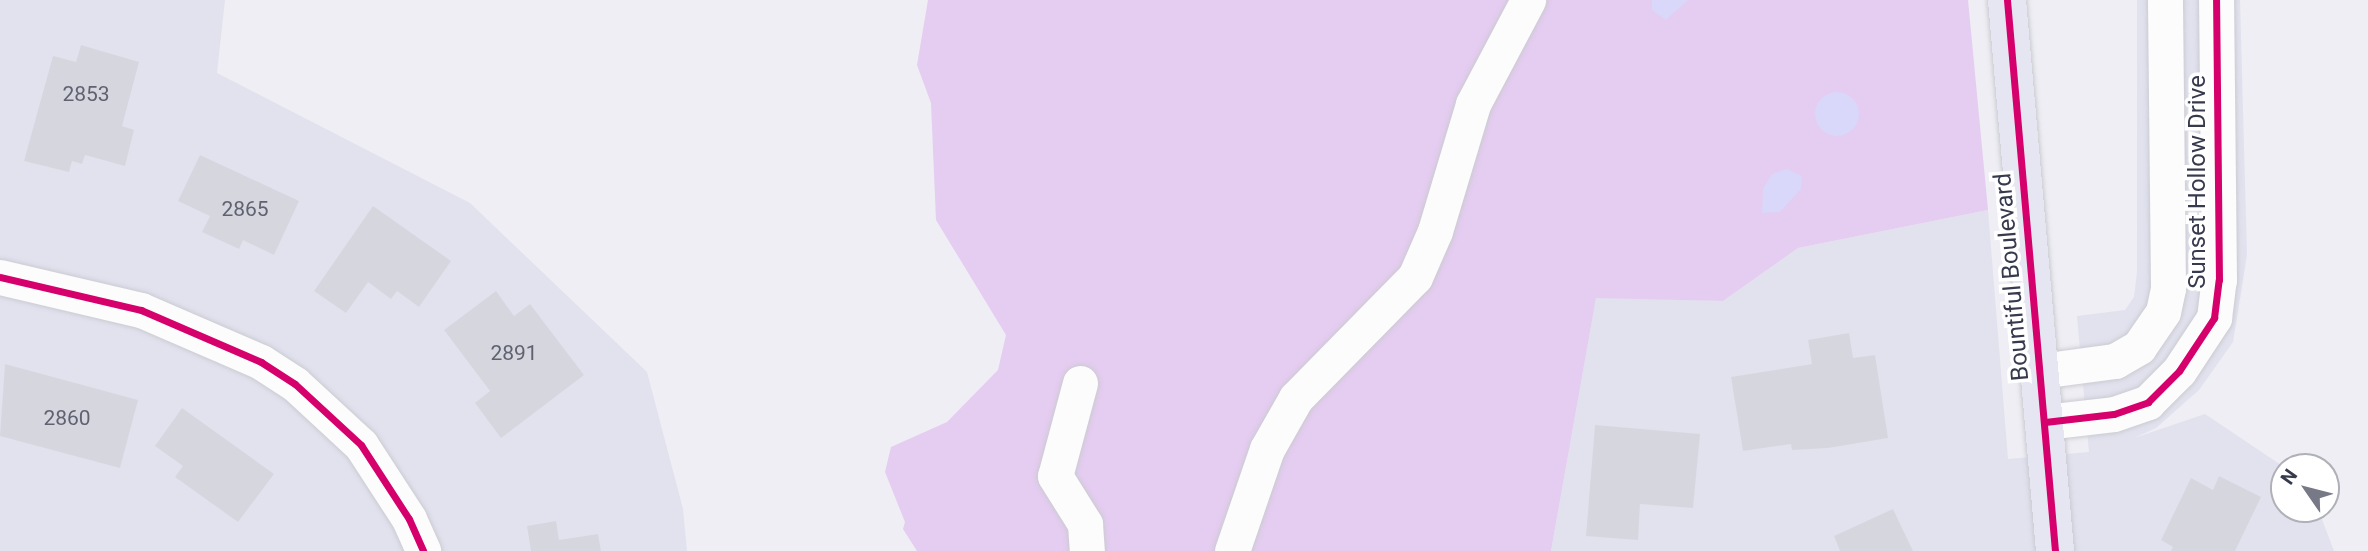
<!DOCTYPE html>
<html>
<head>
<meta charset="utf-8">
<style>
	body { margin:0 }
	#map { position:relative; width:2368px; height:551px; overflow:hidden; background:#eeeef4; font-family:Roboto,sans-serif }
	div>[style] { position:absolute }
	.residential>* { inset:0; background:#e1e2ee }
	.green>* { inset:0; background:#e5ccf1 }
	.sand>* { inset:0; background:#d9d7fa }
	.round { border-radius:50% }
	.building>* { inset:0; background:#d6d7de }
	.roads { filter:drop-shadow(0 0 2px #cbcbd2) drop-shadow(0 0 2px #cbcbd2) }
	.minor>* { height:35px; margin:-17.5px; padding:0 17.5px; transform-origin:17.5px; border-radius:17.5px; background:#fcfcfd }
	.major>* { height:38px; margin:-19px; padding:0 19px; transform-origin:19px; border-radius:19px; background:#e6e6f2 }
	.cycleway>* { height:7px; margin:-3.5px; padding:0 3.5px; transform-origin:3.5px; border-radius:3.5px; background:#d6006c }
	span { translate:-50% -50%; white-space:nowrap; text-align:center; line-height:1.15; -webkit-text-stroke:7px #fff; paint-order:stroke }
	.number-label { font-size:21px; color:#606272 }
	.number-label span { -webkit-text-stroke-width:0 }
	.street-label { font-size:24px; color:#373a4d }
	.north { position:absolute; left:2270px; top:453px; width:70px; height:70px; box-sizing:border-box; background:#fff; border:2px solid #afb0b8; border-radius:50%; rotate:305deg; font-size:19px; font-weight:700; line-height:28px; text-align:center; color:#373a4d }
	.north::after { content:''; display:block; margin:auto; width:24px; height:32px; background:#777987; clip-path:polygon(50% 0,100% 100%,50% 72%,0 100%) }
</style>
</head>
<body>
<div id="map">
	<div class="residential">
		<i style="clip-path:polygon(0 0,225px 0,217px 73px,470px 203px,647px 372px,683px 509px,687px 551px,0 551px)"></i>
		<i style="clip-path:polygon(2137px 0,2240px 0,2247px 255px,2233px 342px,2199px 390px,2156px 428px,2134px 438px,2205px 414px,2284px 467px,2284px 509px,2318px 509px,2334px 551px,1551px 551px,1596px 297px,1723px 301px,1798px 248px,1988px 210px,2008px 459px,2089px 452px,2077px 316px,2125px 310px,2134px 297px,2137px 272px)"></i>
	</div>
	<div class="green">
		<i style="clip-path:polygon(928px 0,1968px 0,1988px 210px,1798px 248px,1723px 301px,1596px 298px,1551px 551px,917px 551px,903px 529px,905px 522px,885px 472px,891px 447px,947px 422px,998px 370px,1006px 335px,936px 220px,931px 103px,917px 65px)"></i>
	</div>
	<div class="sand">
		<i style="clip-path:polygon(1652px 0,1688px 0,1666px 20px,1652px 10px)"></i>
		<i class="round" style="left:1815px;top:92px;width:44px;height:44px"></i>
		<i style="clip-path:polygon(1787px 169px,1802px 176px,1801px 189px,1780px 212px,1762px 213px,1763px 189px,1772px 174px)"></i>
	</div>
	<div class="building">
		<i style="clip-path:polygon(81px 45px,139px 62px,122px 126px,134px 130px,125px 166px,85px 155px,82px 164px,72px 161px,69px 172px,24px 161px,53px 56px,76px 62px)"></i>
		<i style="clip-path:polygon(200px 155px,299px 201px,274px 255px,243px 240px,239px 249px,202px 232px,210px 216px,178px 201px)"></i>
		<i style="clip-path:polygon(373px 206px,451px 261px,419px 307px,397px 291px,391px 299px,368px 282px,346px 313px,314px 291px)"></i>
		<i style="clip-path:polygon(496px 291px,514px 316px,530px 304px,584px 375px,501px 438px,475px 403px,490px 391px,444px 330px)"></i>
		<i style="clip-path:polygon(1849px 333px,1853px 358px,1875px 355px,1888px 438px,1828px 448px,1792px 450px,1791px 444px,1743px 451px,1731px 377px,1812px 364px,1808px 340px)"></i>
		<i style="clip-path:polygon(5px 364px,138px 400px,120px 468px,0 436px)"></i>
		<i style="clip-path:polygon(182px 408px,274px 474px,238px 522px,175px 477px,183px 466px,155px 446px)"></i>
		<i style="clip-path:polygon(1595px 425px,1700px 434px,1693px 508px,1640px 504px,1638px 540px,1586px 536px)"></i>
		<i style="clip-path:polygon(2219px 476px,2261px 497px,2235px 551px,2171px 551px,2173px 547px,2161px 540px,2191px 478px,2213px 490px)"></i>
		<i style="clip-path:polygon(1893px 509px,1913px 551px,1840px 551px,1834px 536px)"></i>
		<i style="clip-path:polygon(556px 521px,559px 540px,598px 534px,601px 551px,531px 551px,527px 526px)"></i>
	</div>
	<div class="roads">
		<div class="minor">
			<i style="left:0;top:277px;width:145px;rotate:13.2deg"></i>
			<i style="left:141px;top:310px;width:131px;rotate:23.4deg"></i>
			<i style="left:261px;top:362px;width:40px;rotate:32.9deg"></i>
			<i style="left:295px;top:384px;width:90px;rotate:42.7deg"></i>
			<i style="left:361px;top:445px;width:88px;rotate:57deg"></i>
			<i style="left:409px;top:519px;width:35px;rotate:66deg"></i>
			<i style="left:2040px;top:371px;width:76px;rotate:-7.6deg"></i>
			<i style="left:2115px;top:361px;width:28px;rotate:-30deg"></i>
			<i style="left:2139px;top:347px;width:42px;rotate:-55.6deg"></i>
			<i style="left:2163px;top:312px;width:25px;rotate:-78deg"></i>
			<i style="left:2168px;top:288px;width:288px;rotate:-90.6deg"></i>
			<i style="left:1080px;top:383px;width:96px;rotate:105deg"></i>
			<i style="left:1055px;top:476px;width:57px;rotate:58deg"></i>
			<i style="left:1085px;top:524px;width:27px;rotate:86deg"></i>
			<i style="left:2045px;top:422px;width:69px;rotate:-6.6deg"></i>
			<i style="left:2114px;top:414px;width:36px;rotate:-19deg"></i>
			<i style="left:2148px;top:402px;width:44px;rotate:-45deg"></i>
			<i style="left:2179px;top:371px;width:64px;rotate:-56.6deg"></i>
			<i style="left:2214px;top:318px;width:38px;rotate:-83deg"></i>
			<i style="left:2219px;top:280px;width:280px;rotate:-90.6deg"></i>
			<i style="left:1232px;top:551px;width:108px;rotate:-71.1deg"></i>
			<i style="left:1267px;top:449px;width:59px;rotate:-60.4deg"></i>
			<i style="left:1296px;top:398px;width:170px;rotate:-45.5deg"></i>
			<i style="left:1415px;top:277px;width:50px;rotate:-66.5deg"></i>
			<i style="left:1435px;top:231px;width:133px;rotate:-73.3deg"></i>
			<i style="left:1473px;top:104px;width:118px;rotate:-62.1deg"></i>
		</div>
		<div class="major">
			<i style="left:2007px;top:0;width:553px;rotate:85.02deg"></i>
		</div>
	</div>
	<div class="cycleway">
		<i style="left:2007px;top:0;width:553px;rotate:85.02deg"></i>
		<i style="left:0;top:277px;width:145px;rotate:13.2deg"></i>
		<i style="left:141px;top:310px;width:131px;rotate:23.4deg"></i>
		<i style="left:261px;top:362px;width:40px;rotate:32.9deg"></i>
		<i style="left:295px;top:384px;width:90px;rotate:42.7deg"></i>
		<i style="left:361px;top:445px;width:88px;rotate:57deg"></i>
		<i style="left:409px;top:519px;width:35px;rotate:66deg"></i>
		<i style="left:2045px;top:422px;width:69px;rotate:-6.6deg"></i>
		<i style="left:2114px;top:414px;width:36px;rotate:-19deg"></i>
		<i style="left:2148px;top:402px;width:44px;rotate:-45deg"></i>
		<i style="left:2179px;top:371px;width:64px;rotate:-56.6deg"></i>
		<i style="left:2214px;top:318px;width:38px;rotate:-83deg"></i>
		<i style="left:2219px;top:280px;width:280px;rotate:-90.6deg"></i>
	</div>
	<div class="number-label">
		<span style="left:86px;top:94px">2853</span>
		<span style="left:245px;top:209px">2865</span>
		<span style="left:514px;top:353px">2891</span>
		<span style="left:67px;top:418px">2860</span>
	</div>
	<div class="street-label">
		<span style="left:2198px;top:182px;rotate:-90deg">Sunset Hollow Drive</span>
		<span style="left:2012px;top:277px;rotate:-95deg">Bountiful Boulevard</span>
	</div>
	<div class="north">N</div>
</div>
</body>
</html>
